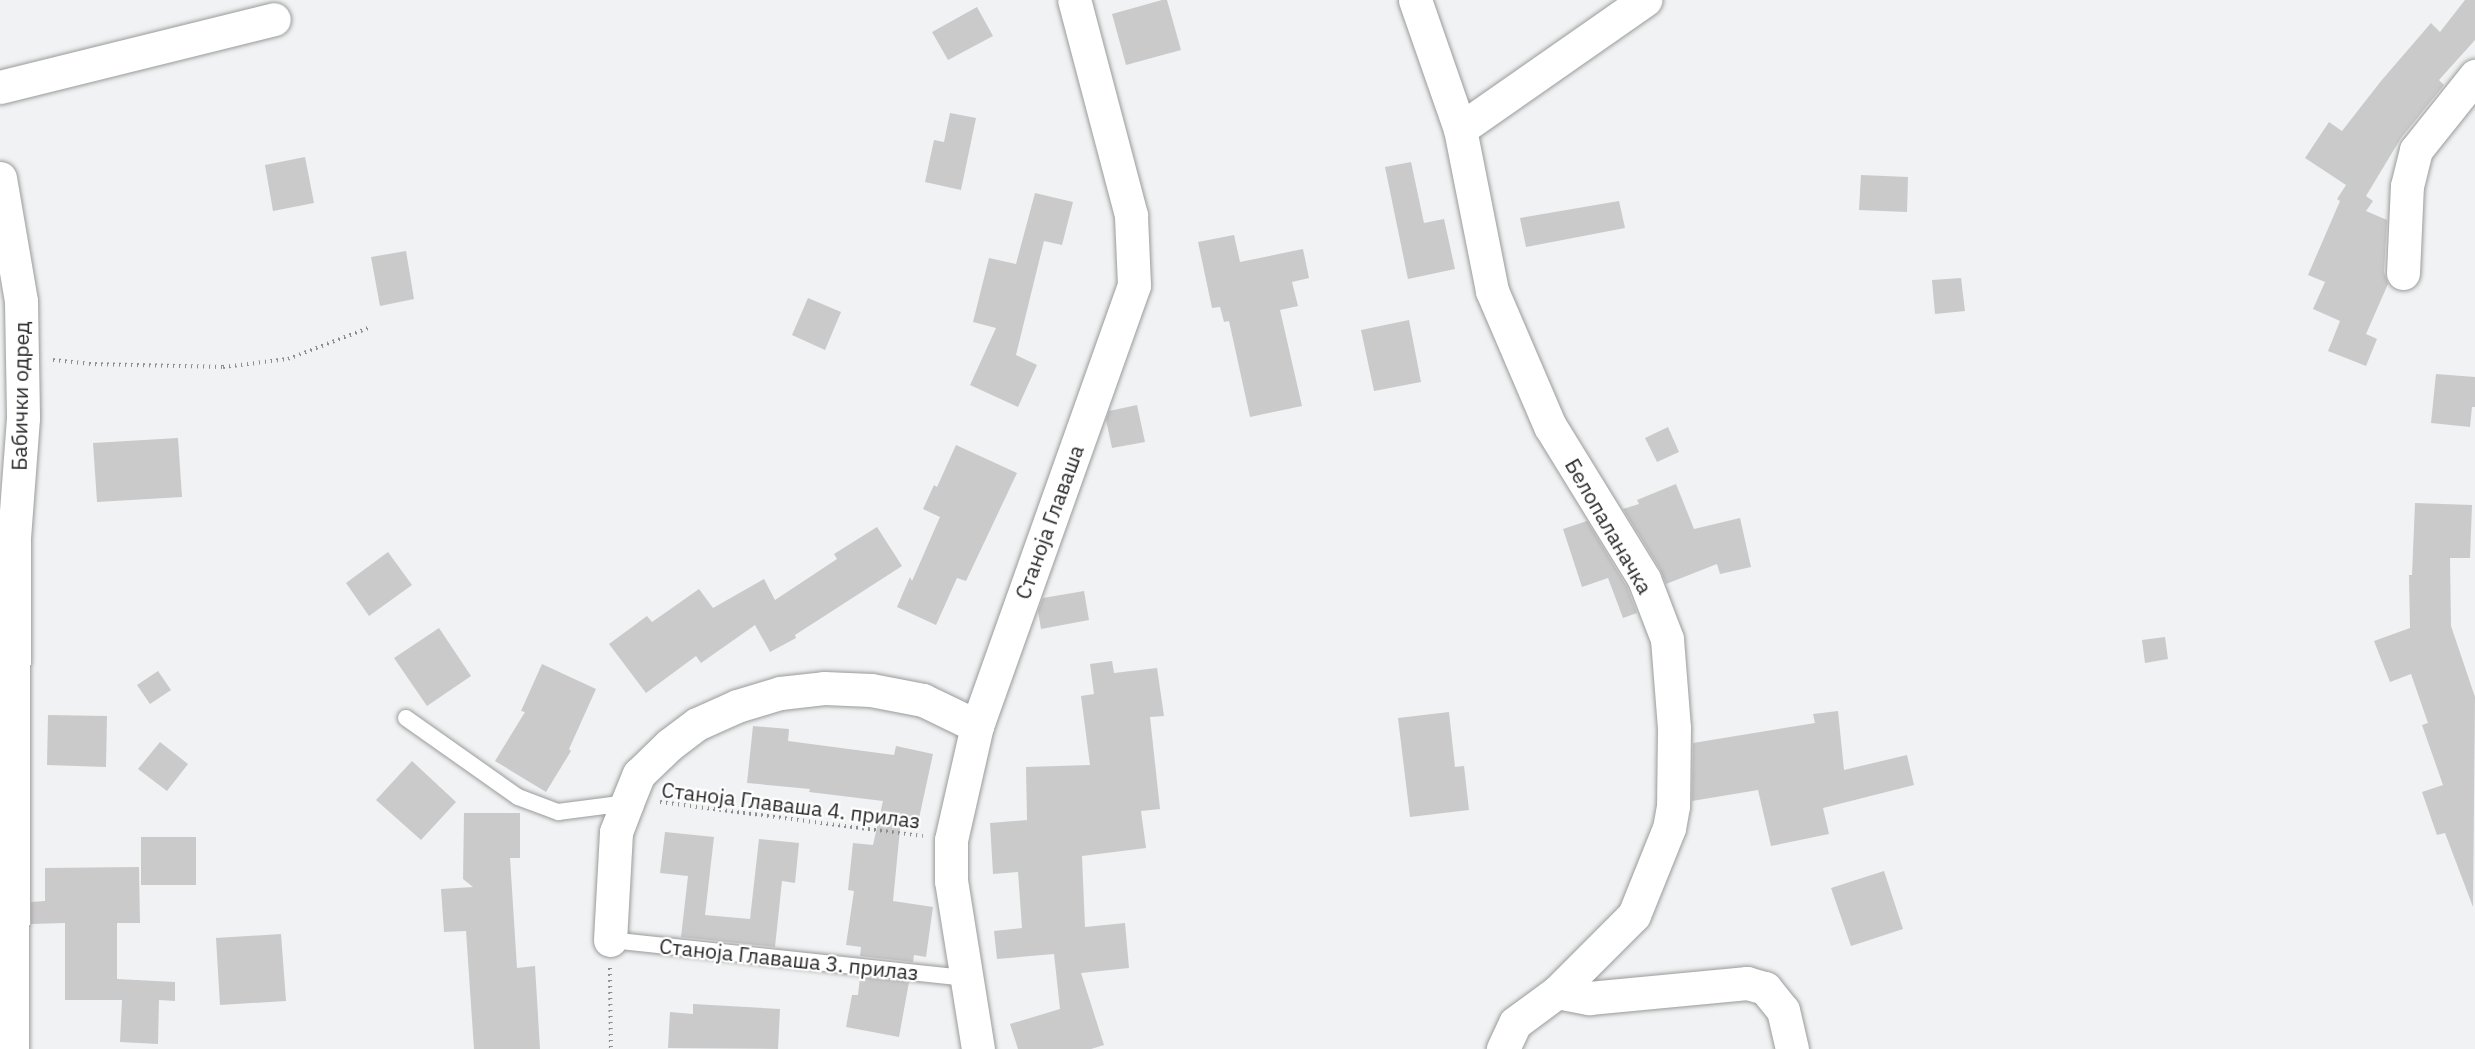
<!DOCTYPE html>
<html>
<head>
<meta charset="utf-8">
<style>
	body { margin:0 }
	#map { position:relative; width:2475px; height:1049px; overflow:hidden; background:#f1f2f3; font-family:"IBM Plex Sans",sans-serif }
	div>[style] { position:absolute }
	.building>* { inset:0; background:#cacacb }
	.path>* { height:4px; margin-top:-2px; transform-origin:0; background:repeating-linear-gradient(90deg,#8d8e8f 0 1.5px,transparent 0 6px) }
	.roads { filter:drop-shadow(0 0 2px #9a9b9b) drop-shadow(0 0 2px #9a9b9b) }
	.lane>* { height:16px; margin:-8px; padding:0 8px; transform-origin:8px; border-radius:8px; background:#fff }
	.street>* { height:33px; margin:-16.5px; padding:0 16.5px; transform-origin:16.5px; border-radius:16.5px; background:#fff }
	span { translate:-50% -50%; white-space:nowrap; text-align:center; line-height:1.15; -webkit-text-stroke:4.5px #fff; paint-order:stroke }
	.street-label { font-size:21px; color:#29292a }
</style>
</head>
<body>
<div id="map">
	<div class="building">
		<i style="clip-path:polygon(1162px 0,1167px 0,1181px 50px,1126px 65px,1112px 14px)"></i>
		<i style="clip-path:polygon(2465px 0,2475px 0,2475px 40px,2439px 80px,2444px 85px,2401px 138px,2366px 196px,2373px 201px,2366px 211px,2387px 220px,2384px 272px,2388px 284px,2366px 334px,2377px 339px,2366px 366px,2328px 351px,2340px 321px,2313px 309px,2325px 282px,2308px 275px,2340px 201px,2337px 199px,2346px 185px,2305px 158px,2329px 122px,2342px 131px,2381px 81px,2431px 23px,2440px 32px)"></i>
		<i style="clip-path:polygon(977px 7px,993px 36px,948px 60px,932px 32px)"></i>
		<i style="clip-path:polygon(950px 113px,976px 118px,961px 190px,925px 182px,934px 140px,944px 142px)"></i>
		<i style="clip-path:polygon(305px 157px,314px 203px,273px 211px,265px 165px)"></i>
		<i style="clip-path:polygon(1411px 162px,1424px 223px,1444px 219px,1455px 269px,1408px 279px,1385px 167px)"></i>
		<i style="clip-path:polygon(1861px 175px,1908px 177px,1907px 212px,1859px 210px)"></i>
		<i style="clip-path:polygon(1035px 193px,1073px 202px,1062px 245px,1044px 241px,1016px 355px,1037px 365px,1018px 407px,970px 385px,996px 328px,973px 322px,989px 258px,1016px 264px)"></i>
		<i style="clip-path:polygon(1619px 201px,1625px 228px,1526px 247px,1520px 218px)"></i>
		<i style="clip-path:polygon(1234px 235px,1240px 262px,1303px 249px,1309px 278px,1292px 282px,1298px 306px,1280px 310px,1302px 406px,1250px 417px,1229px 321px,1224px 322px,1220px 307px,1212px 308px,1198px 242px)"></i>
		<i style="clip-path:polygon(406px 251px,414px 299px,380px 306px,371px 257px)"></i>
		<i style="clip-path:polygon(1961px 278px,1965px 311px,1935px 314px,1932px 280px)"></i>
		<i style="clip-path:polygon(808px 298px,841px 312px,825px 350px,792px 335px)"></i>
		<i style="clip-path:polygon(1409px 320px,1421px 382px,1374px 391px,1361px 330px)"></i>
		<i style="clip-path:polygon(2436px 374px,2475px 377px,2475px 407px,2472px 407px,2470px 427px,2431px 423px)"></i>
		<i style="clip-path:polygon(1137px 405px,1145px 442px,1112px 448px,1106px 420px,1109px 411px)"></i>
		<i style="clip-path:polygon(1668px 427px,1679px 452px,1657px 462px,1645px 438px)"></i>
		<i style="clip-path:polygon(178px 438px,182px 497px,97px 502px,93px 443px)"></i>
		<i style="clip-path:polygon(956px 445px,1017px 473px,966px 581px,957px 578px,936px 625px,897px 607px,910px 577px,912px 581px,940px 517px,923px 509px,934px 485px,937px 487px)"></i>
		<i style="clip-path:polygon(1676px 484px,1694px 529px,1740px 518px,1751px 567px,1720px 574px,1717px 564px,1666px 584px,1660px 569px,1623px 509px,1639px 504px,1637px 500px)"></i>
		<i style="clip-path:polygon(2415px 503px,2472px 505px,2470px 558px,2450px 558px,2451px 626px,2475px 697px,2473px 907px,2445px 833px,2437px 835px,2422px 792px,2443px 785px,2422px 725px,2428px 723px,2411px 674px,2390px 682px,2374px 641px,2410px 628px,2409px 575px,2412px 575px)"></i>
		<i style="clip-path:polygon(1587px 521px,1627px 587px,1637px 613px,1623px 618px,1608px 578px,1582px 587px,1563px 529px)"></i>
		<i style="clip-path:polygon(877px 527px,902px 566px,795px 635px,796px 638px,770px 652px,755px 625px,701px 663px,696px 656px,646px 693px,609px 644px,647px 616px,652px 622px,699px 589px,713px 608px,764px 579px,775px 600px,837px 559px,834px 554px)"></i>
		<i style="clip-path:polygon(388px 552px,412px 585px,369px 616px,346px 583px)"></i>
		<i style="clip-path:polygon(1084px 591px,1089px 620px,1041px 629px,1038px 611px,1043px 598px)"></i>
		<i style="clip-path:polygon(439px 628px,471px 676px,427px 706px,394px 658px)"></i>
		<i style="clip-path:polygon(2165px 637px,2168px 659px,2145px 663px,2142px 640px)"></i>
		<i style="clip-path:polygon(1112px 661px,1114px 673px,1157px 668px,1164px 716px,1150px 717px,1160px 809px,1141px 811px,1146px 848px,1082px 856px,1085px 927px,1125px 923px,1129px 968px,1081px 973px,1104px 1045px,1091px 1049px,1018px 1049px,1010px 1024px,1060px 1009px,1054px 954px,997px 959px,994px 931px,1022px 928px,1018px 872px,993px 874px,990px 823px,1027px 820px,1026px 767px,1090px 765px,1081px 696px,1094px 694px,1090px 664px)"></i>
		<i style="clip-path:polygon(542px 664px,596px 689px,569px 749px,571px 751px,546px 792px,495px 761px,525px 712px,521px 711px)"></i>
		<i style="clip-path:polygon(158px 671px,171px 690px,150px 704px,137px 685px)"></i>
		<i style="clip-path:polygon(1838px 711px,1844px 770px,1907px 755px,1914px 785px,1823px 808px,1829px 834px,1771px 846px,1758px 790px,1692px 801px,1693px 743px,1815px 723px,1813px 714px)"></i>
		<i style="clip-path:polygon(1449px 712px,1455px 767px,1464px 766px,1469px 810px,1410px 817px,1398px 718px)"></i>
		<i style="clip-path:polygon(48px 715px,107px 716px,106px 767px,47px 765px)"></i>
		<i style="clip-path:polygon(753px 726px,789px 729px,788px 741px,894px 755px,896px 746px,933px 754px,918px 823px,901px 819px,893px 901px,933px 907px,926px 957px,914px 955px,913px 962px,860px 956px,861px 947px,846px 945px,854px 891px,848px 890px,853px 843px,873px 845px,883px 801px,809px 792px,810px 789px,747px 783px)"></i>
		<i style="clip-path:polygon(160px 742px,188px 764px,167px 791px,138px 769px)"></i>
		<i style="clip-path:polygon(412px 761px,456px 802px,421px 840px,376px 800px)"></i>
		<i style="clip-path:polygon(464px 813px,520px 813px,520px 858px,510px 858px,517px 968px,535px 966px,540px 1049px,474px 1049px,466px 931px,444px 932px,441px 889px,473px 887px,463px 879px)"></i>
		<i style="clip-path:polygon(665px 832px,714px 837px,705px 915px,750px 919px,759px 839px,799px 843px,795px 883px,782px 881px,775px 947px,681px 937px,688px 876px,660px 873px)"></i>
		<i style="clip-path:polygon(141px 837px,196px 837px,196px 885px,141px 885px)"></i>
		<i style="clip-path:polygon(139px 867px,140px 923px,117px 923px,117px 979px,175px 982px,175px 1001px,159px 1000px,158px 1044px,120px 1042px,122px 1000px,65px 1000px,65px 923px,31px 924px,31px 902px,45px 901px,45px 868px)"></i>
		<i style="clip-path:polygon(1884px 871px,1903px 929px,1851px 946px,1831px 888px)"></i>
		<i style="clip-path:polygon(281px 934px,286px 1001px,220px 1005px,216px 938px)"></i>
		<i style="clip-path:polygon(860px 977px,909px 982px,899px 1037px,846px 1027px,852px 995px,858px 995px)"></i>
		<i style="clip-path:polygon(693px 1004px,780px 1009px,778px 1049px,668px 1048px,670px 1012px,693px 1014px)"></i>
	</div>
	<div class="path">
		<i style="left:53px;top:360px;width:36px;rotate:6deg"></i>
		<i style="left:89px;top:364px;width:134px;rotate:1.3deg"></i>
		<i style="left:223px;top:367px;width:65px;rotate:-7deg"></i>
		<i style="left:288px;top:359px;width:89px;rotate:-21.1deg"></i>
		<i style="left:660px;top:802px;width:265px;rotate:7.4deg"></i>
		<i style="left:610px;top:968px;width:81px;rotate:89.3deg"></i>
	</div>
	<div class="roads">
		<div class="lane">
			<i style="left:406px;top:718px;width:137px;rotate:35.2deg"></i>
			<i style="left:518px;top:797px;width:43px;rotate:20.6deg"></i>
			<i style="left:558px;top:812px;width:70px;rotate:-7.4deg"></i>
			<i style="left:610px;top:940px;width:360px;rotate:6.1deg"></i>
		</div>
		<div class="street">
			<i style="left:1415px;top:0;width:137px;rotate:70.8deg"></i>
			<i style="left:1460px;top:129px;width:165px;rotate:78.8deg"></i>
			<i style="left:1492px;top:291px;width:147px;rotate:66.8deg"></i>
			<i style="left:1550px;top:426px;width:180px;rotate:58.4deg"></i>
			<i style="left:1644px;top:579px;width:64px;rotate:69deg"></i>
			<i style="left:1667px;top:639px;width:89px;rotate:85.5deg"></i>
			<i style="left:1674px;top:728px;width:78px;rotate:90.7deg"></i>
			<i style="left:1673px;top:806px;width:22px;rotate:100deg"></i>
			<i style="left:1669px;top:828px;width:94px;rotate:111.9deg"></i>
			<i style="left:1634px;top:915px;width:109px;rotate:135deg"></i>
			<i style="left:1557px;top:992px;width:52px;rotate:143.6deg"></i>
			<i style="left:1515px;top:1023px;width:29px;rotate:115deg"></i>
			<i style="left:0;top:87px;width:282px;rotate:-13.9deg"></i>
			<i style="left:1460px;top:129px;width:226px;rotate:-34.9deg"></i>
			<i style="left:0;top:178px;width:125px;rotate:80.3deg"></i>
			<i style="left:21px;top:301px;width:117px;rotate:89deg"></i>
			<i style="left:23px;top:418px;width:120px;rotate:94.3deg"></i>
			<i style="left:14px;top:538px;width:511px;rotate:90.22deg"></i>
			<i style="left:2403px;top:273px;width:87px;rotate:-87.4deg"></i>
			<i style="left:2407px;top:186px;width:37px;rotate:-76deg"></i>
			<i style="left:2416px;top:150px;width:95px;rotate:-51.4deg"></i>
			<i style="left:610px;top:940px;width:108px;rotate:-86.8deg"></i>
			<i style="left:616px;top:832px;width:31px;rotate:-69deg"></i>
			<i style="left:627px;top:803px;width:31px;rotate:-68deg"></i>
			<i style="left:639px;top:774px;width:42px;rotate:-44deg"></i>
			<i style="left:669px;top:745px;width:35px;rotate:-37deg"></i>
			<i style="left:697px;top:724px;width:44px;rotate:-24.2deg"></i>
			<i style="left:737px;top:706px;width:45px;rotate:-16.8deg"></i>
			<i style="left:780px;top:693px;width:44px;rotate:-6.5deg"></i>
			<i style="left:824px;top:688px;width:47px;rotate:2.4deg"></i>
			<i style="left:871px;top:690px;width:53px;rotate:10.9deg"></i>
			<i style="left:923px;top:700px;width:60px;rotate:25.7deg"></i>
			<i style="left:1557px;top:992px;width:33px;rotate:11deg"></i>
			<i style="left:1589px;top:998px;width:159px;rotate:-5.4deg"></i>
			<i style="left:1747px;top:983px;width:19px;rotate:16deg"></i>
			<i style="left:1765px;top:988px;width:28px;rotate:51deg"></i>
			<i style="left:1783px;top:1010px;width:40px;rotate:77deg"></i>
			<i style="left:978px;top:1049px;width:170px;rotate:-99.1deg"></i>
			<i style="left:951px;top:881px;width:41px;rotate:-90deg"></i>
			<i style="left:951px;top:840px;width:117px;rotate:-77.2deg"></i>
			<i style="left:977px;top:726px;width:468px;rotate:-70.4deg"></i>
			<i style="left:1134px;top:285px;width:70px;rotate:-92.5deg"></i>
			<i style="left:1131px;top:215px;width:222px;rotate:-104.8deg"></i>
		</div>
	</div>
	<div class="street-label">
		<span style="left:20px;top:396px;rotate:-89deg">Бабички одред</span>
		<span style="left:1049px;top:522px;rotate:-70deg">Станоја Главаша</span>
		<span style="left:1609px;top:526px;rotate:60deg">Белопаланачка</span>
		<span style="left:791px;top:805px;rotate:7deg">Станоја Главаша 4. прилаз</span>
		<span style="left:789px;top:959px;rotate:6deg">Станоја Главаша 3. прилаз</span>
	</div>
</div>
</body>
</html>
